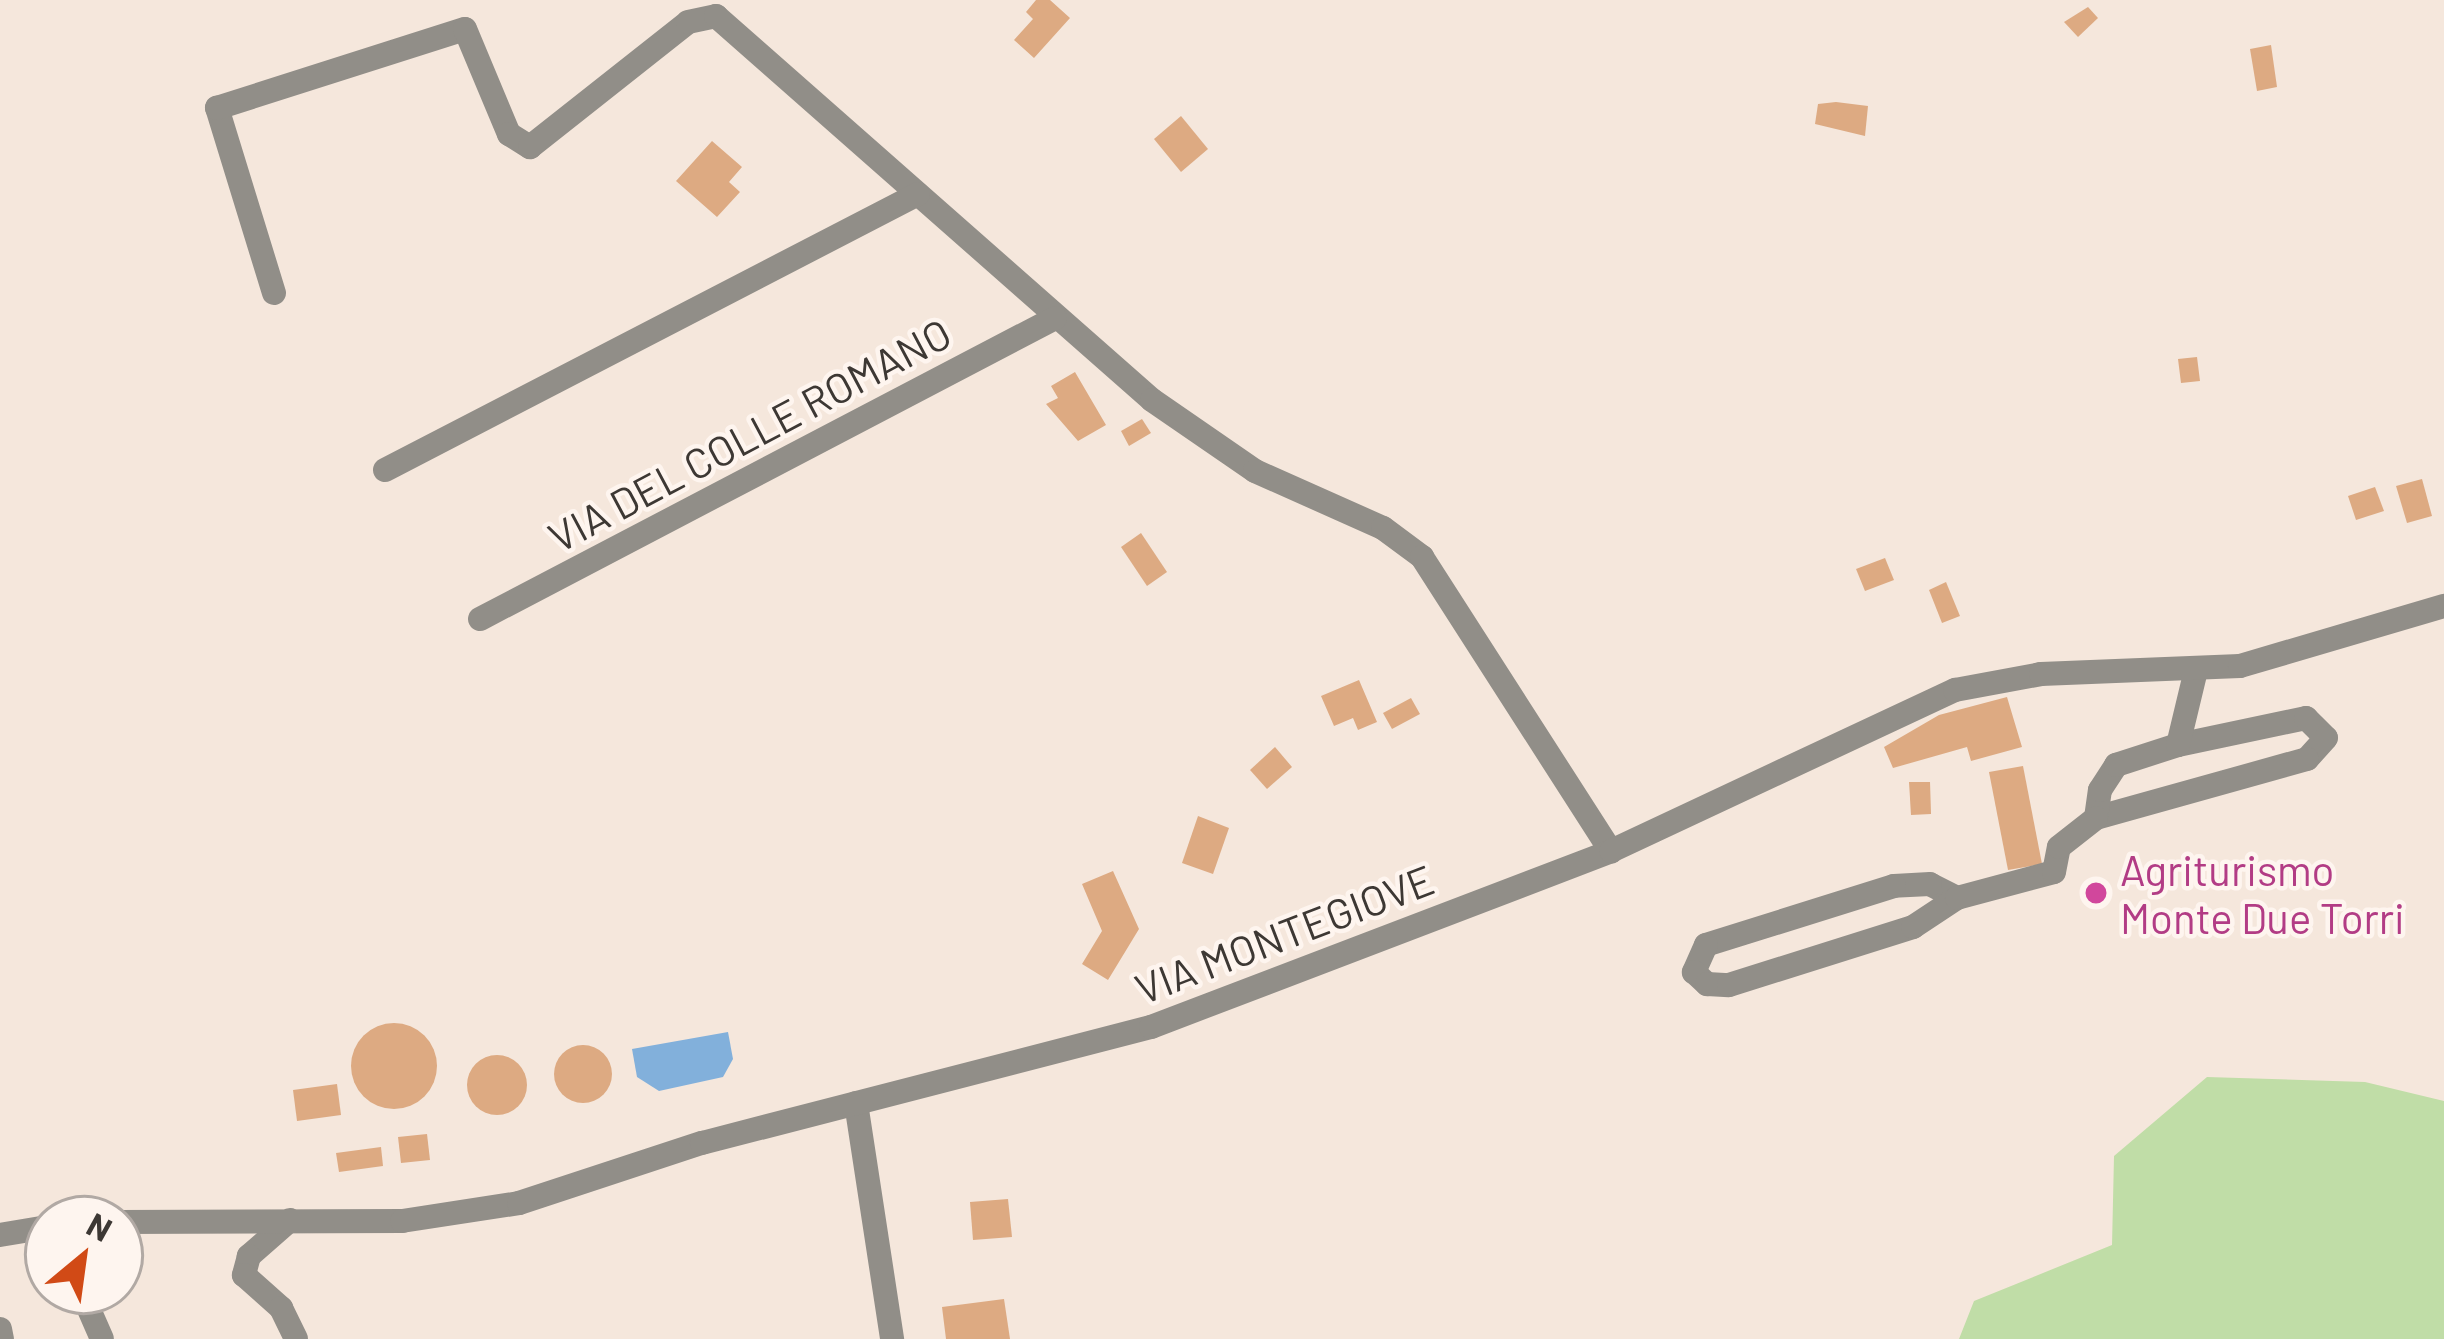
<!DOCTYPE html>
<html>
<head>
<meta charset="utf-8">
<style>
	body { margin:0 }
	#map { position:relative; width:2444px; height:1339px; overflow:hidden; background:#f5e7dc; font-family:Barlow,sans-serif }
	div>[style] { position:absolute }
	.green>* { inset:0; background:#c0dda7 }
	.water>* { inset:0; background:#82b0db }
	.building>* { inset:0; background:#ddaa82 }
	.round { border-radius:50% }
	.minor>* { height:24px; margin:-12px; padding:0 12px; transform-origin:12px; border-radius:12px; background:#918e88 }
	.dots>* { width:33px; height:33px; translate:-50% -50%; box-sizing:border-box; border:6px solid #fef5ef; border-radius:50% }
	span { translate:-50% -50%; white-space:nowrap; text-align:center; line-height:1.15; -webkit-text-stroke:9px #fef5ef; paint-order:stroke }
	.street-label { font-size:42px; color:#3d3834 }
	.hotel-label { font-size:42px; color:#b23c85 }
	.left { translate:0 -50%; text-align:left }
	.north { position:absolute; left:24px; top:1195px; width:120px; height:120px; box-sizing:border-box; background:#fef5ef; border:3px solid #b1a9a4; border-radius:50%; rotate:29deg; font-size:33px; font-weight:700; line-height:48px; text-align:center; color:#3d3834 }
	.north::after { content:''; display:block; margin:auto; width:42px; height:54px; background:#d14a16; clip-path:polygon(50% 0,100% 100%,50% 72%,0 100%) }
</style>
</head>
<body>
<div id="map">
	<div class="green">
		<i style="clip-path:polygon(2207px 1077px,2365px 1082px,2444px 1101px,2444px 1339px,1959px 1339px,1974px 1301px,2112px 1245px,2114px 1156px)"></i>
	</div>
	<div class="water">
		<i style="clip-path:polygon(728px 1032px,733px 1059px,723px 1077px,659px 1091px,637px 1077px,632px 1049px)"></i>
	</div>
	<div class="building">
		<i style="clip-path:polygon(1036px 0,1050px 0,1070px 18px,1034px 58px,1014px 40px,1033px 19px,1026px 12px)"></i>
		<i style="clip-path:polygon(2088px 7px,2098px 18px,2078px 37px,2064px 22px)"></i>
		<i style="clip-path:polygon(2271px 45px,2277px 87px,2257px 91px,2250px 49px)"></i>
		<i style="clip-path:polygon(1836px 102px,1868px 106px,1865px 136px,1815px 124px,1818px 104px)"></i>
		<i style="clip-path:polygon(1181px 116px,1208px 149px,1181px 172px,1154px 139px)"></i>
		<i style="clip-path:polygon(712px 141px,742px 167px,729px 182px,740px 192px,717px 217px,676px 181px)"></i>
		<i style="clip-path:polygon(2197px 357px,2200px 381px,2181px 383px,2178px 359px)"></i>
		<i style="clip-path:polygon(1075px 372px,1106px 425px,1078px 441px,1046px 404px,1058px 398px,1051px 386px)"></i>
		<i style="clip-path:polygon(1142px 419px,1151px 433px,1129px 446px,1121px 431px)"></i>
		<i style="clip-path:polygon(2422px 479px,2432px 516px,2407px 523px,2396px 486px)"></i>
		<i style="clip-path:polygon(2375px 487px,2384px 511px,2356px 520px,2348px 496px)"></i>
		<i style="clip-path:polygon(1141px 533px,1167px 572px,1147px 586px,1121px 547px)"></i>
		<i style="clip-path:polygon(1885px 558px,1894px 580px,1865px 591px,1856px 569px)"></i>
		<i style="clip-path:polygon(1946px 582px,1960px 616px,1942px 623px,1929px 590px)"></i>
		<i style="clip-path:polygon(1359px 680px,1377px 722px,1358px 730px,1353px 718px,1334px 726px,1321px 696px)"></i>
		<i style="clip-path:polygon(2007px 697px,2022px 747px,1971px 761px,1967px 747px,1893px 768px,1884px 747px,1939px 715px)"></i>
		<i style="clip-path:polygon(1411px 698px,1420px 714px,1392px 729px,1383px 713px)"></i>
		<i style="clip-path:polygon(1275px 747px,1292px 767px,1267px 789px,1250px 770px)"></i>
		<i style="clip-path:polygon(2023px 766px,2042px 864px,2008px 870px,1989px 772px)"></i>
		<i style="clip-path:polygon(1909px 782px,1930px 782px,1931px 814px,1911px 815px)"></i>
		<i style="clip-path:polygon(1198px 816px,1229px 828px,1213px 874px,1182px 863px)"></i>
		<i style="clip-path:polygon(1113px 871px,1139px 929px,1108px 980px,1082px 964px,1102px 931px,1082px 884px)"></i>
		<i class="round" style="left:351px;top:1023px;width:86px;height:86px"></i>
		<i class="round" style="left:554px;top:1045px;width:58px;height:58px"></i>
		<i class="round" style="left:467px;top:1055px;width:60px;height:60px"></i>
		<i style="clip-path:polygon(337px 1084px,341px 1115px,297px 1121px,293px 1090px)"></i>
		<i style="clip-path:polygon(427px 1134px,430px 1160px,401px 1163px,398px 1137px)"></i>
		<i style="clip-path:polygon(381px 1147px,383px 1166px,339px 1172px,336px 1153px)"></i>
		<i style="clip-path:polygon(1008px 1199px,1012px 1237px,973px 1240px,970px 1202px)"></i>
		<i style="clip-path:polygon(1004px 1299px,1010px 1339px,946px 1339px,942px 1307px)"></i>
	</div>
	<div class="minor">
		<i style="left:274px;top:293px;width:194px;rotate:-107.1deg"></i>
		<i style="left:217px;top:108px;width:260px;rotate:-17.7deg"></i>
		<i style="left:465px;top:29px;width:114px;rotate:67.3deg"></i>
		<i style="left:509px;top:134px;width:25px;rotate:32deg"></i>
		<i style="left:530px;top:147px;width:201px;rotate:-38.3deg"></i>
		<i style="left:688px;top:22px;width:29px;rotate:-12deg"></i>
		<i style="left:716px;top:16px;width:581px;rotate:41.37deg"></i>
		<i style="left:1152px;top:400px;width:125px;rotate:34.6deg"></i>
		<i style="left:1255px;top:471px;width:140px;rotate:24deg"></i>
		<i style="left:1383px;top:528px;width:49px;rotate:36.6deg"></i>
		<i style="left:1422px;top:557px;width:350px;rotate:57.3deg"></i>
		<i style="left:385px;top:470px;width:600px;rotate:-27.38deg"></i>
		<i style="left:480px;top:619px;width:649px;rotate:-27.63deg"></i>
		<i style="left:2178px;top:745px;width:131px;rotate:-11.9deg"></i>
		<i style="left:2306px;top:718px;width:28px;rotate:45deg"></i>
		<i style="left:2326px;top:738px;width:28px;rotate:132deg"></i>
		<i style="left:2307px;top:759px;width:219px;rotate:164.4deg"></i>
		<i style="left:2096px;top:818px;width:28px;rotate:-82deg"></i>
		<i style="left:2100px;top:790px;width:30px;rotate:-57deg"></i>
		<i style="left:2116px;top:765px;width:65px;rotate:-17.9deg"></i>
		<i style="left:2178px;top:745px;width:77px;rotate:-76.5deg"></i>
		<i style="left:1957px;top:898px;width:30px;rotate:-153deg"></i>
		<i style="left:1930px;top:884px;width:36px;rotate:177deg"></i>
		<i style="left:1894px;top:886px;width:197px;rotate:162.6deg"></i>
		<i style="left:1706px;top:945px;width:30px;rotate:114deg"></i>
		<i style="left:1694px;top:972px;width:18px;rotate:43deg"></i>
		<i style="left:1707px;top:984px;width:22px;rotate:3deg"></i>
		<i style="left:1729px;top:985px;width:193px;rotate:-17.5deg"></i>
		<i style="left:1913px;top:927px;width:53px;rotate:-33.4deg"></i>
		<i style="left:1957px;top:898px;width:100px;rotate:-15deg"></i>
		<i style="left:2054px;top:872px;width:25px;rotate:-79deg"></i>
		<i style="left:2059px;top:847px;width:47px;rotate:-38.1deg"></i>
		<i style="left:856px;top:1103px;width:239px;rotate:81.3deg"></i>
		<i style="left:290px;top:1220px;width:55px;rotate:138.7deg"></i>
		<i style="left:249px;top:1256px;width:20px;rotate:105deg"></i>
		<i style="left:244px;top:1275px;width:50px;rotate:41.7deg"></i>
		<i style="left:281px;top:1308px;width:34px;rotate:64deg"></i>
		<i style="left:120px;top:1222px;width:282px;rotate:-0.2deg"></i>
		<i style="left:402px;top:1221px;width:118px;rotate:-8.7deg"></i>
		<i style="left:519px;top:1203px;width:193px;rotate:-18.2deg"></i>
		<i style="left:702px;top:1143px;width:464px;rotate:-14.5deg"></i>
		<i style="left:1151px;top:1027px;width:493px;rotate:-20.9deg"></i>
		<i style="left:1611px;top:851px;width:380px;rotate:-25.1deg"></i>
		<i style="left:1955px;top:690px;width:87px;rotate:-10.5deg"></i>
		<i style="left:2041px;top:674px;width:199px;rotate:-2.3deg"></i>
		<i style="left:2240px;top:666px;width:213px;rotate:-16.4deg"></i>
		<i style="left:0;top:1235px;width:49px;rotate:-9.5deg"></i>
		<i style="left:81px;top:1291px;width:52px;rotate:66.4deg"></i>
		<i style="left:0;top:1329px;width:10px;rotate:79deg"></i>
	</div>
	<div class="dots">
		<i style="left:2096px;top:893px;background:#d1479c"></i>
	</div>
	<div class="street-label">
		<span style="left:749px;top:434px;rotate:-28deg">VIA DEL COLLE ROMANO</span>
		<span style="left:1284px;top:933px;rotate:-21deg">VIA MONTEGIOVE</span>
	</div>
	<div class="hotel-label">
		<span class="left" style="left:2120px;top:893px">Agriturismo<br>Monte Due Torri</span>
	</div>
	<div class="north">N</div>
</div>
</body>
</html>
